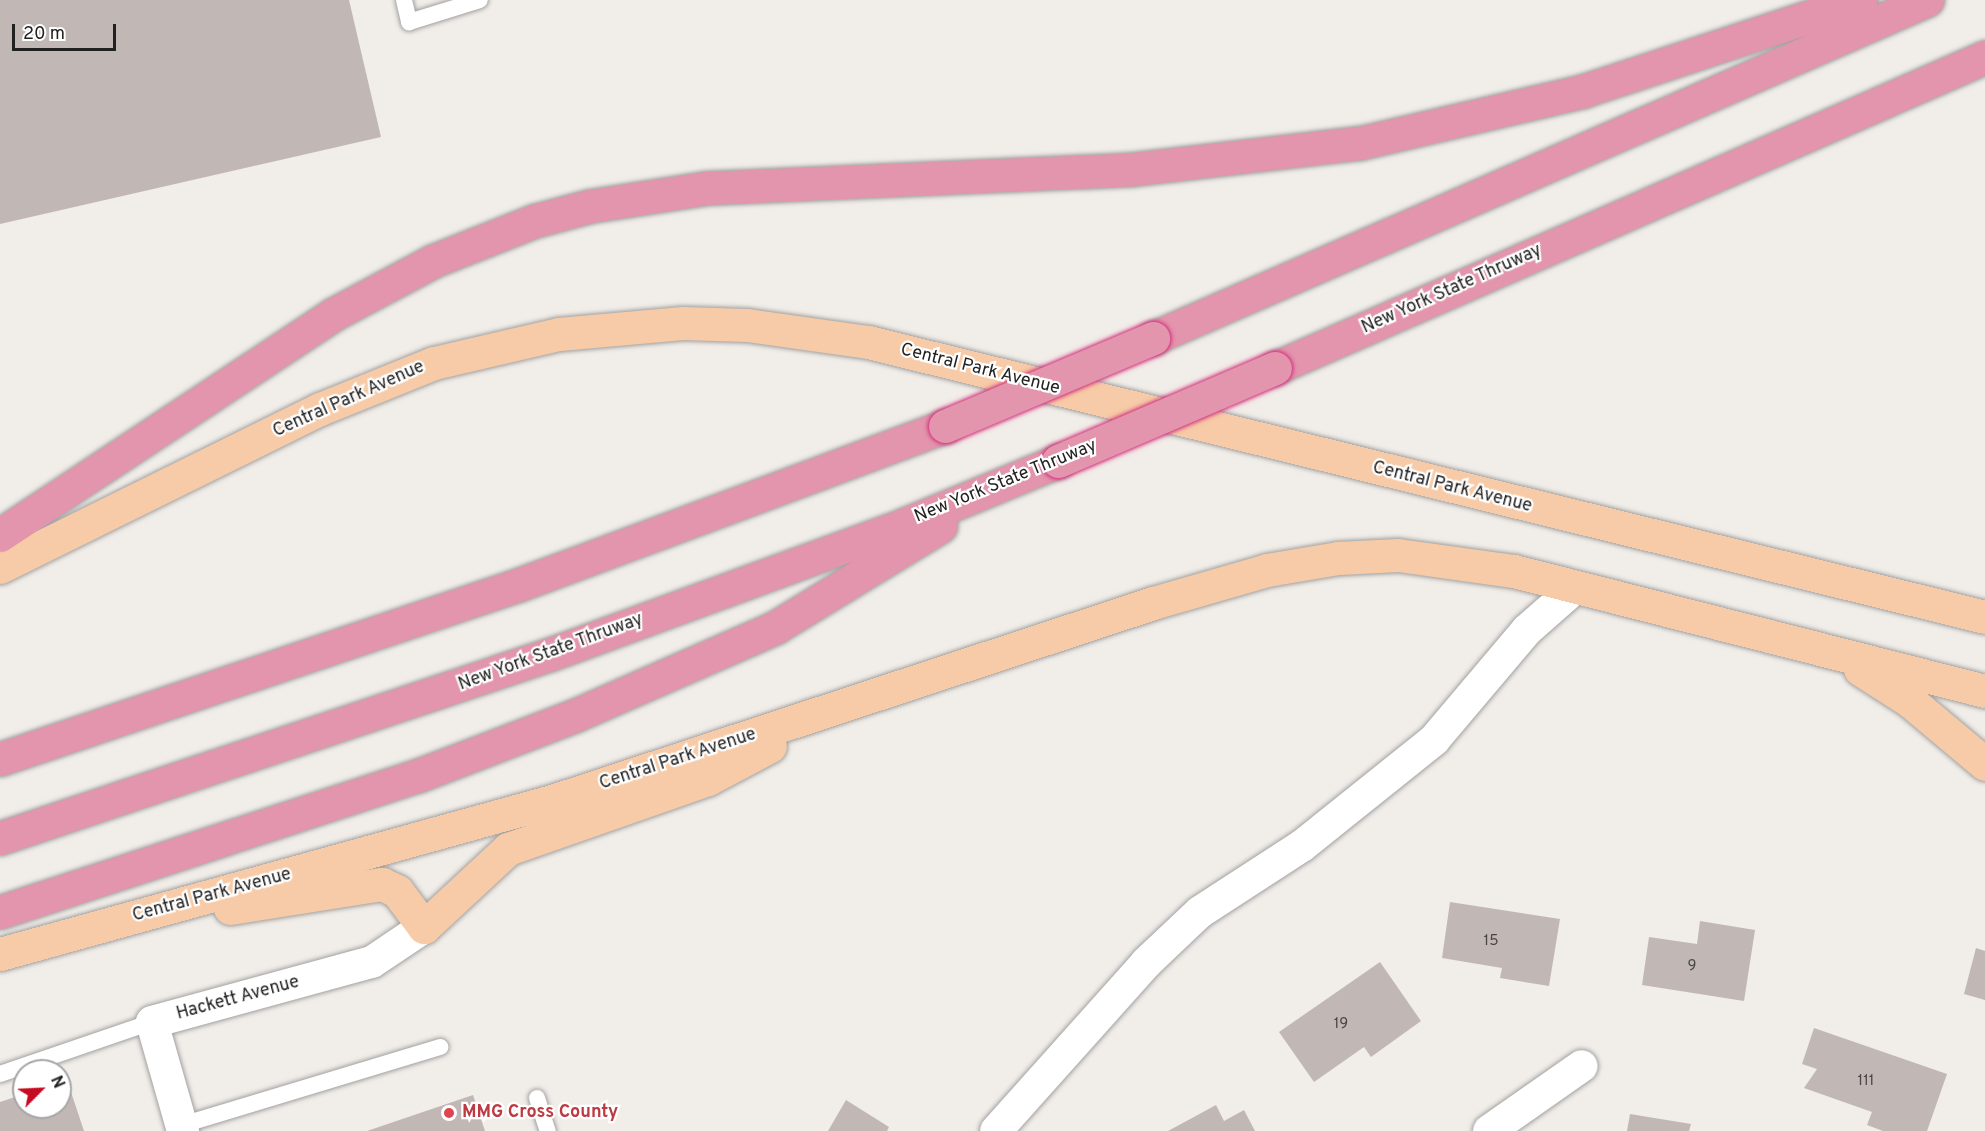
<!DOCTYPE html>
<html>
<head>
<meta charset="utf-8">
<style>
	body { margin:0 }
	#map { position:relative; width:1985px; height:1131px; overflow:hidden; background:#f1ede8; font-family:Overpass,sans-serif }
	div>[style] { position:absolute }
	.building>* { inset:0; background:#c1b8b5 }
	.roads { filter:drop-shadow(0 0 2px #a2a2a2) drop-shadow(0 0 2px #a2a2a2) }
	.service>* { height:16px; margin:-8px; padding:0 8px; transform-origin:8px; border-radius:8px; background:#fff }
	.minor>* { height:32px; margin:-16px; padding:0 16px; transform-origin:16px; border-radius:16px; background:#fff }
	.primary>* { height:33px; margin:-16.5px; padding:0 16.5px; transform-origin:16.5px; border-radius:16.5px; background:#f7cba7 }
	.motorway>* { height:33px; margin:-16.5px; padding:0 16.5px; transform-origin:16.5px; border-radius:16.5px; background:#e395ad }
	.bridges { filter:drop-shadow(0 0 2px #d2327c) drop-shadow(0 0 2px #d2327c) }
	.motorway-bridge>* { height:33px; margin:-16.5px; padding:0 16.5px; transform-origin:16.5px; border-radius:16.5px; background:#e395ad }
	.dots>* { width:16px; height:16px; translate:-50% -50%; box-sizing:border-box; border:3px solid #fff; border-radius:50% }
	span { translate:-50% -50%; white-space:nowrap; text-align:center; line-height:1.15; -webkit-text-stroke:4.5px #fff; paint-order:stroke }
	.number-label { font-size:15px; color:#494746 }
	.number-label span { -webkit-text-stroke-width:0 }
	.street-label { font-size:18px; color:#212121 }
	.health-label { font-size:18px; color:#be3a42; font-weight:700 }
	.left { translate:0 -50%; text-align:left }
	.north { position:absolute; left:12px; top:1059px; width:60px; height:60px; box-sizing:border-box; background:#fff; border:2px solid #a6a6a6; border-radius:50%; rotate:66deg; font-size:16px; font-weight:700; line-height:24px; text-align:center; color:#212121 }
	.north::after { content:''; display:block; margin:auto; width:21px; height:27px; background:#c60c22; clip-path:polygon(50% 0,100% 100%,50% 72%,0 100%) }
	.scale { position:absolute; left:12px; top:24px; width:104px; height:27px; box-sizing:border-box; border:3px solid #212121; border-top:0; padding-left:8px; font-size:18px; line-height:21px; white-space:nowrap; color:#212121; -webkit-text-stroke:4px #fff; paint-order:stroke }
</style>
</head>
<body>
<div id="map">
	<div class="building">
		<i style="clip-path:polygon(0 0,349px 0,381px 137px,0 224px)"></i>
		<i style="clip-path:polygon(1450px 902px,1560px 919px,1549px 986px,1500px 978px,1502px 968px,1442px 958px)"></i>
		<i style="clip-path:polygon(1700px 921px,1755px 930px,1744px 1001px,1642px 985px,1649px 937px,1697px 944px)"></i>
		<i style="clip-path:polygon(1976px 948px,1985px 951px,1985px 1000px,1964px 994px)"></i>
		<i style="clip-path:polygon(1380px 962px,1421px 1021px,1371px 1057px,1364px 1047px,1314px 1082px,1279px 1032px)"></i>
		<i style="clip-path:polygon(1814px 1028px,1947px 1074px,1927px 1131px,1883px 1131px,1867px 1125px,1872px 1112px,1804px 1088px,1817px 1069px,1802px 1064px)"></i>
		<i style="clip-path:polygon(67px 1080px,84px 1131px,0 1131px,0 1102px,24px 1094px,24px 1107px,60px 1107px,60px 1083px)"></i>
		<i style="clip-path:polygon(473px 1095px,485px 1131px,367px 1131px)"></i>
		<i style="clip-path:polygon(846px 1100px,889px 1127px,887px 1131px,828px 1131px)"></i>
		<i style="clip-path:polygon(1216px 1105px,1224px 1121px,1244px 1110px,1255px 1131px,1168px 1131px)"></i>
		<i style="clip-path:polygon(1630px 1114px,1691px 1124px,1689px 1131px,1627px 1131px)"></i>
	</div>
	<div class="roads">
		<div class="service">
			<i style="left:404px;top:0;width:23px;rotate:77deg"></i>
			<i style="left:409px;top:22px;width:74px;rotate:-17.2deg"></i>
			<i style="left:0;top:1074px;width:161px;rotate:-18.9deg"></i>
			<i style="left:537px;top:1098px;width:35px;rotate:72deg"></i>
			<i style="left:182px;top:1125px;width:270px;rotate:-16.8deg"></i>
		</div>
		<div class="minor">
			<i style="left:183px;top:1131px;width:113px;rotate:-105.9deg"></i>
			<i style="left:152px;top:1022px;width:228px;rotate:-15.3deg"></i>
			<i style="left:372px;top:962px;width:63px;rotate:-33.9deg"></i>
			<i style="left:996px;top:1131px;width:225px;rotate:-48.2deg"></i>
			<i style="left:1146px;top:963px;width:74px;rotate:-43.4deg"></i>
			<i style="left:1200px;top:912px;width:123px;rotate:-33deg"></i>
			<i style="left:1303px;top:845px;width:168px;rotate:-38.7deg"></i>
			<i style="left:1434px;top:740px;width:144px;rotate:-49.8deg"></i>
			<i style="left:1527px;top:630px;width:65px;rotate:-41.3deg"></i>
			<i style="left:1489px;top:1131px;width:113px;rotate:-35deg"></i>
		</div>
		<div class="primary">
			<i style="left:0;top:567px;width:357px;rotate:-26.3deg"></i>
			<i style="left:320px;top:409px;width:123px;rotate:-22deg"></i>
			<i style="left:434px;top:363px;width:128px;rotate:-13.1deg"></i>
			<i style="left:559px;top:334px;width:124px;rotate:-5.1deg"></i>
			<i style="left:683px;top:323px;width:64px;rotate:1.8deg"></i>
			<i style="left:747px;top:325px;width:122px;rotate:8deg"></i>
			<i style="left:868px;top:342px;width:1150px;rotate:13.83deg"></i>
			<i style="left:1860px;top:669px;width:59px;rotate:32.6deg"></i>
			<i style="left:1910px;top:701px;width:98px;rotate:40deg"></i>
			<i style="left:230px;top:908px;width:154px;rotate:-9deg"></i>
			<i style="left:382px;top:884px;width:17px;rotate:25deg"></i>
			<i style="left:397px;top:891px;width:45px;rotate:53.1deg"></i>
			<i style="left:424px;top:927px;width:115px;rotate:-42.9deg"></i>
			<i style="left:508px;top:849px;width:212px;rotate:-19.3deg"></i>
			<i style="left:708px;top:779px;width:70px;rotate:-28deg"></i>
			<i style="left:0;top:954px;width:573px;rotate:-15.49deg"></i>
			<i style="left:552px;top:801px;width:633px;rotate:-18.23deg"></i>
			<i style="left:1153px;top:603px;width:119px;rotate:-16.1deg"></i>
			<i style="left:1267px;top:570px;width:72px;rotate:-9.6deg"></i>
			<i style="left:1338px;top:558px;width:60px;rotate:-2.9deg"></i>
			<i style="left:1398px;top:555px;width:117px;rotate:7.9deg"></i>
			<i style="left:1514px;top:571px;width:486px;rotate:14.3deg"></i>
		</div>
		<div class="motorway">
			<i style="left:1153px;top:338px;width:845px;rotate:-23.59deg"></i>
			<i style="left:1275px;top:368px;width:775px;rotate:-23.65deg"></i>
			<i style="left:0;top:535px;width:398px;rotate:-33.5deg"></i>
			<i style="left:332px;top:315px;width:115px;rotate:-28.1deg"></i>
			<i style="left:433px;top:261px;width:109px;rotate:-21.6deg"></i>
			<i style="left:534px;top:221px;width:58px;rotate:-15deg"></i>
			<i style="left:590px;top:206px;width:117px;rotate:-8.8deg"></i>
			<i style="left:706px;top:188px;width:428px;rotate:-2.5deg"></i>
			<i style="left:1134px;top:169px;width:227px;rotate:-6.6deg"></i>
			<i style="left:1360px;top:143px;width:229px;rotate:-13.1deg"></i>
			<i style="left:1583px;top:91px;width:292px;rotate:-18.2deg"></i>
			<i style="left:0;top:759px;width:546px;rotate:-18.57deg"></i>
			<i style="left:518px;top:585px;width:456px;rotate:-20.4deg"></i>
			<i style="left:0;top:838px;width:581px;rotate:-18.47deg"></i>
			<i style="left:551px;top:654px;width:375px;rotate:-20.1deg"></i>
			<i style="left:903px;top:525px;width:168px;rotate:-22.4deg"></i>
			<i style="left:0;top:912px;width:439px;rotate:-18.1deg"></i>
			<i style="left:417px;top:776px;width:170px;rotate:-21deg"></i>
			<i style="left:576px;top:715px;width:219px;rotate:-23.7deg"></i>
			<i style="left:776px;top:627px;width:193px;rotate:-31.5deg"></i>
		</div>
	</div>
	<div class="bridges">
		<div class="motorway-bridge">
			<i style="left:945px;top:426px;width:226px;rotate:-22.9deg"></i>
			<i style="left:1058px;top:461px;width:236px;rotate:-23.2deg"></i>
		</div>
	</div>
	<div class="dots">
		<i style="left:449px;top:1113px;background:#e0444e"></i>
	</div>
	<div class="number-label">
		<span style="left:1491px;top:942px">15</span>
		<span style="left:1692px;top:967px">9</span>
		<span style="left:1341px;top:1025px">19</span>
		<span style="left:1866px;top:1082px">111</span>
	</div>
	<div class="street-label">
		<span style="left:1452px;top:290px;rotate:-24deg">New York State Thruway</span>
		<span style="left:980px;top:370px;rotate:14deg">Central Park Avenue</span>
		<span style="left:349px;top:400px;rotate:-24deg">Central Park Avenue</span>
		<span style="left:1006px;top:482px;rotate:-22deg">New York State Thruway</span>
		<span style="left:1452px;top:488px;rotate:14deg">Central Park Avenue</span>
		<span style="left:551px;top:653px;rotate:-20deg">New York State Thruway</span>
		<span style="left:678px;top:760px;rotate:-18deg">Central Park Avenue</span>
		<span style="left:212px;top:896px;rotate:-15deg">Central Park Avenue</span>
		<span style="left:238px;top:999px;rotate:-15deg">Hackett Avenue</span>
	</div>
	<div class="health-label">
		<span class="left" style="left:462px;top:1113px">MMG Cross County</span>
	</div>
	<div class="north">N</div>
	<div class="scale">20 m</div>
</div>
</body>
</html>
